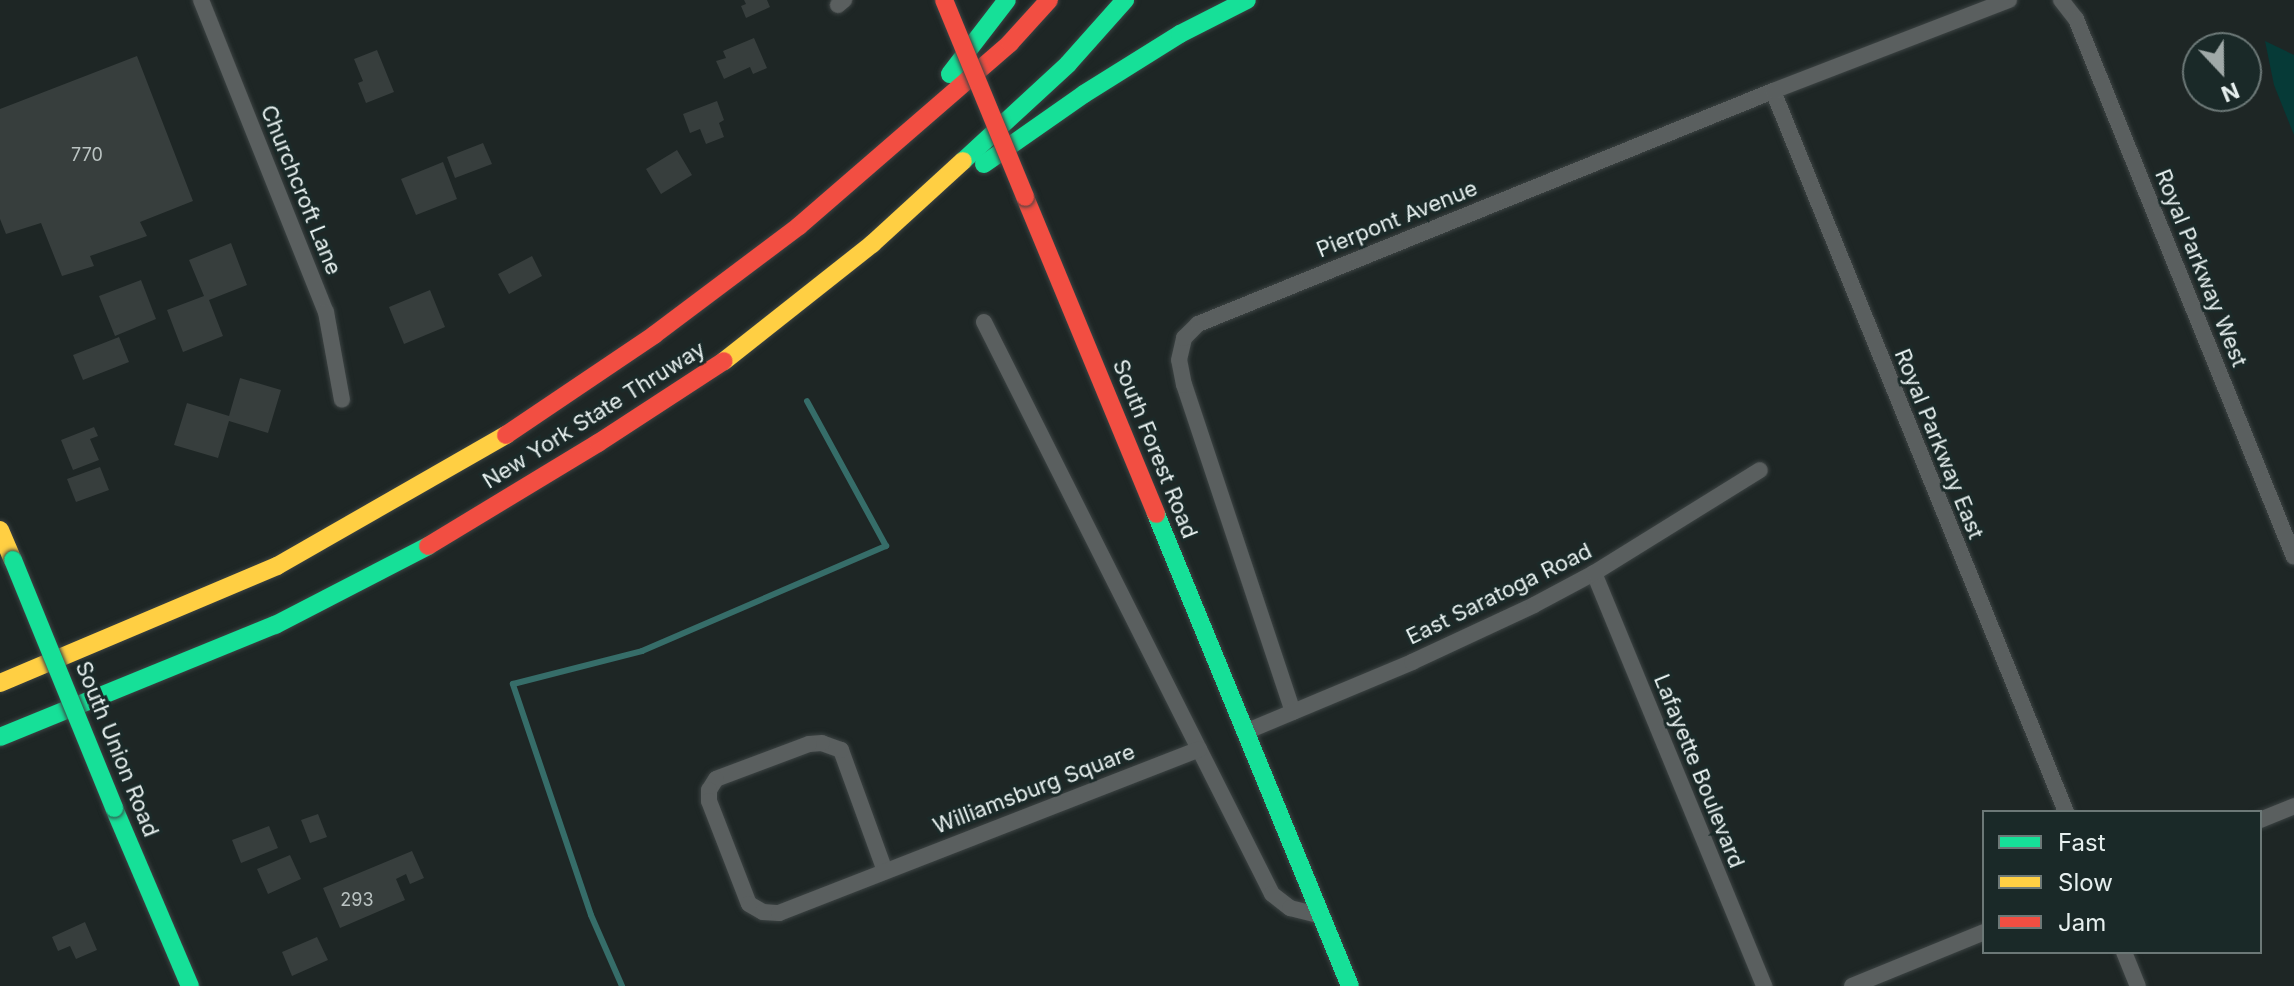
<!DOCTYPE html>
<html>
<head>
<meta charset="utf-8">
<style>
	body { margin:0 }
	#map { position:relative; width:2294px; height:986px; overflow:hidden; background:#1e2625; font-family:Inter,sans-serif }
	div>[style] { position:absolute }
	.green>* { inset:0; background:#063a37 }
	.stream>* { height:6px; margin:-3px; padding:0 3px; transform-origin:3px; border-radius:3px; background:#366d69 }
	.building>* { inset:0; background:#373e3d }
	.roads { filter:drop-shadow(0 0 2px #3c4343) drop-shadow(0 0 2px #3c4343) }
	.street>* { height:16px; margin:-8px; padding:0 8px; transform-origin:8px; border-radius:8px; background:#5a5f5f }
	.fast>* { height:18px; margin:-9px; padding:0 9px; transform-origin:9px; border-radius:9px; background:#16e098 }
	.slow>* { height:18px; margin:-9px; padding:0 9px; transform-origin:9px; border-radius:9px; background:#ffcf43 }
	.jam>* { height:18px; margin:-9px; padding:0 9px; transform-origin:9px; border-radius:9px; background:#f24e42 }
	.bridges { filter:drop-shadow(0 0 2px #3c4343) drop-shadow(0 0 2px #3c4343) }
	.fast-bridge>* { height:18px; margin:-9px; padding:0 9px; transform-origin:9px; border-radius:9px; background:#16e098 }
	.jam-bridge>* { height:18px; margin:-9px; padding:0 9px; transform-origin:9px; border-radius:9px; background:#f24e42 }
	span { translate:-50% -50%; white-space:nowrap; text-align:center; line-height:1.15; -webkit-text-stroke:6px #1a2928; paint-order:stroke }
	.number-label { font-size:18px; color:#bac3c2 }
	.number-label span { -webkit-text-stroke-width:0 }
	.street-label { font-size:22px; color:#e6efee }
	.legend { position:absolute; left:1982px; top:810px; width:280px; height:144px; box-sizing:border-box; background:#1a2928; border:2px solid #6c7877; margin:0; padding:10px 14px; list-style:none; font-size:24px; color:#e6efee }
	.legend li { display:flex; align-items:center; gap:16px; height:40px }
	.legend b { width:40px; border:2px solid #6c7877 }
	.north { position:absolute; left:2182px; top:32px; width:80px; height:80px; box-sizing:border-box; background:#1a2928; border:2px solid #6c7877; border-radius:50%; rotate:158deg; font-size:22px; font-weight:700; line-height:32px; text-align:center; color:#e6efee }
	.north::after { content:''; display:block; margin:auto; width:28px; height:36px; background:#a0a9a8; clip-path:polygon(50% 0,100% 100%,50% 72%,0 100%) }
</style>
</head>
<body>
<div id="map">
	<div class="green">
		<i style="clip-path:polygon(2265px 41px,2294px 55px,2294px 135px,2274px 85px)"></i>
	</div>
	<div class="stream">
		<i style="left:622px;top:986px;width:77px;rotate:-113.6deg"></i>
		<i style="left:591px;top:915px;width:244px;rotate:-108.7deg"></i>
		<i style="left:513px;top:684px;width:133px;rotate:-14.3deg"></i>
		<i style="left:642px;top:651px;width:266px;rotate:-23.3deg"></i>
		<i style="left:886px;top:546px;width:165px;rotate:-118.6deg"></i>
	</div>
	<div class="building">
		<i style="clip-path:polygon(744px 0,767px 0,770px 7px,746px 18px,741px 6px,746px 4px)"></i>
		<i style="clip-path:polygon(754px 38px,767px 68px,753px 74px,750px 67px,724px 79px,716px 61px,726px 58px,723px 51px)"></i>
		<i style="clip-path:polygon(377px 50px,394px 92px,366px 103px,358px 83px,363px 81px,354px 59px)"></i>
		<i style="clip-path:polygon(137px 56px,193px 201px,140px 222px,147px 236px,90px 256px,94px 266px,62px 276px,41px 223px,6px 234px,0 219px,0 109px)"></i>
		<i style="clip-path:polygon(717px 101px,724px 120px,719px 123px,724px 137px,706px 144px,700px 129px,690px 133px,683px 114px)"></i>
		<i style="clip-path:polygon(483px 143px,492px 164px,455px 178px,447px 157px)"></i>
		<i style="clip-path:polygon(677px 150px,692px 175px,661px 194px,646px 169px)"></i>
		<i style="clip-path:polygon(443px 162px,457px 199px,416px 215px,401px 179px)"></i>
		<i style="clip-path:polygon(231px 243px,247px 285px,209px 300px,223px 336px,183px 352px,167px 310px,204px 296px,189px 260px)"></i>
		<i style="clip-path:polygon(532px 256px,542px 276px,509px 294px,498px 274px)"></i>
		<i style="clip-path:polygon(141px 280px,156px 319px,115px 336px,99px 296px)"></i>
		<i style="clip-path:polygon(430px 290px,445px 327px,404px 344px,389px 307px)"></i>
		<i style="clip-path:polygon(119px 337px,129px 362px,83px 380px,73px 355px)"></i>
		<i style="clip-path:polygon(240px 378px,281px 390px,268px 433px,229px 421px,218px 458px,174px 445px,187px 403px,229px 416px)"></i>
		<i style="clip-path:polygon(94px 427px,98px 436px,90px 439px,99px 460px,73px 470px,61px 440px)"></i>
		<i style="clip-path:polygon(100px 467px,109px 490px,76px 502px,67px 479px)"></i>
		<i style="clip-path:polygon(318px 814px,327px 837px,310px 843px,301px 820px)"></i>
		<i style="clip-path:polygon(269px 826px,278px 848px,241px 863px,232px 840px)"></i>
		<i style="clip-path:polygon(412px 851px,424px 878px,410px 884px,406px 874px,396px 879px,405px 900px,340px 928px,323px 888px)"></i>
		<i style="clip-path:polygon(290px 855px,301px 879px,268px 894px,257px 869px)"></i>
		<i style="clip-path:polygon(85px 922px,97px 950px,76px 959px,70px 946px,58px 951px,52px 937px)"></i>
		<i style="clip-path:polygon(317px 937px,328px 960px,292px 976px,282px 952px)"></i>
	</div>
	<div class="roads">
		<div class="street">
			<i style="left:201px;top:0;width:336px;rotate:68.2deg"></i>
			<i style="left:326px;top:312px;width:89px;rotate:79.7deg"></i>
			<i style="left:2061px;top:0;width:24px;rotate:52deg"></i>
			<i style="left:2076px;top:19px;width:580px;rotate:67.94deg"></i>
			<i style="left:838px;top:5px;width:8px;rotate:-40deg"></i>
			<i style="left:1773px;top:91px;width:778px;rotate:67.88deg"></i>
			<i style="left:984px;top:322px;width:640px;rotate:63.27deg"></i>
			<i style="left:1272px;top:894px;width:23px;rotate:38deg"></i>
			<i style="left:1290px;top:908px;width:32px;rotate:14deg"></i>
			<i style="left:1594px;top:573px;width:447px;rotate:67.6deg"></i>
			<i style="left:1293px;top:712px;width:345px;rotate:-108.4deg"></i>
			<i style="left:1184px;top:385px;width:25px;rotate:-101deg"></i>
			<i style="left:1179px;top:360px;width:23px;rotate:-77deg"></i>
			<i style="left:1184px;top:338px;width:20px;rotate:-45deg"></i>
			<i style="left:1198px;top:324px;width:620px;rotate:-22.06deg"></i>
			<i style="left:1773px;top:91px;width:253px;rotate:-21.1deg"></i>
			<i style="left:1245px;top:732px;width:181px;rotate:-22.7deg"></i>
			<i style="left:1412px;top:662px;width:135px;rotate:-25deg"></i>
			<i style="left:1534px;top:605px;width:68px;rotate:-28.1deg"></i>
			<i style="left:1594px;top:573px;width:195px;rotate:-31.8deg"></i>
			<i style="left:2260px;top:820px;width:37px;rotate:-22deg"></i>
			<i style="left:885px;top:871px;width:129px;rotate:-110deg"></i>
			<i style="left:841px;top:750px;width:20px;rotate:-160deg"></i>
			<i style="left:822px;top:743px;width:13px;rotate:176deg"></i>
			<i style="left:809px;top:744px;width:99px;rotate:159.4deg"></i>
			<i style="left:716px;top:779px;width:13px;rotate:122deg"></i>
			<i style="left:709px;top:790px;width:11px;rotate:90deg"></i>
			<i style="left:709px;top:801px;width:110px;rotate:68.8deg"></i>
			<i style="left:749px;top:904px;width:16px;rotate:30deg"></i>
			<i style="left:763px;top:912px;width:16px;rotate:4deg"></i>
			<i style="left:779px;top:913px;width:451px;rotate:-21.3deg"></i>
			<i style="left:2124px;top:952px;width:37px;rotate:68deg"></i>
			<i style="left:1852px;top:986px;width:143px;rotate:-22.2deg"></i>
		</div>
		<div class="fast">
			<i style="left:950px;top:74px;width:93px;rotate:-52.4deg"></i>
			<i style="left:963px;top:161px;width:143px;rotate:-42.7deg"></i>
			<i style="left:1068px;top:64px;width:86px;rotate:-48.3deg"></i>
			<i style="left:984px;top:164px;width:122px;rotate:-35deg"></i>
			<i style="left:1084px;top:94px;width:113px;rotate:-32deg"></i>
			<i style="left:1180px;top:34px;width:75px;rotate:-26.9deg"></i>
			<i style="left:1156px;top:514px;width:510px;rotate:67.66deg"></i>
			<i style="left:0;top:737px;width:297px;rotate:-22.2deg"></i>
			<i style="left:275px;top:625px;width:172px;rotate:-27.3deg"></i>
			<i style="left:114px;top:808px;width:194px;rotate:66.9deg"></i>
		</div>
		<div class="slow">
			<i style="left:724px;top:361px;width:189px;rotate:-38.3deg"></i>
			<i style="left:872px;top:244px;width:123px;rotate:-42.4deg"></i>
			<i style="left:0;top:530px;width:33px;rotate:67deg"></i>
			<i style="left:0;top:683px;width:301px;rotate:-22.9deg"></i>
			<i style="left:277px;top:566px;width:264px;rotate:-29.8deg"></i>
		</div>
		<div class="jam">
			<i style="left:1025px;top:197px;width:343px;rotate:67.5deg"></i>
			<i style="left:506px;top:435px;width:179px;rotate:-34deg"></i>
			<i style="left:654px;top:335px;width:181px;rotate:-36.9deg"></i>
			<i style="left:799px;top:226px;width:279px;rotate:-40.9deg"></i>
			<i style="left:1010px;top:43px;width:58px;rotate:-47.8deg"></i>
			<i style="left:428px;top:546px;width:199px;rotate:-31.2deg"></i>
			<i style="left:598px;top:443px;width:150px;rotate:-33.1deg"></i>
		</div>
	</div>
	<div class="bridges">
		<div class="fast-bridge">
			<i style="left:13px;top:560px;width:268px;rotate:67.8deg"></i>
		</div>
		<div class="jam-bridge">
			<i style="left:944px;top:0;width:213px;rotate:67.6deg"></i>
		</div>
	</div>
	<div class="number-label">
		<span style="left:87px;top:155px">770</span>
		<span style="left:357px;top:900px">293</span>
	</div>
	<div class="street-label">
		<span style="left:301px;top:190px;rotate:68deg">Churchcroft Lane</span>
		<span style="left:1397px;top:219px;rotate:-22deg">Pierpont Avenue</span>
		<span style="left:2201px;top:268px;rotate:68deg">Royal Parkway West</span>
		<span style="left:594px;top:415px;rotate:-32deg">New York State Thruway</span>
		<span style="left:1939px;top:444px;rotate:68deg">Royal Parkway East</span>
		<span style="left:1155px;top:449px;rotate:68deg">South Forest Road</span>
		<span style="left:1499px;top:594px;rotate:-26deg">East Saratoga Road</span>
		<span style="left:117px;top:749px;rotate:68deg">South Union Road</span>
		<span style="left:1699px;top:771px;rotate:68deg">Lafayette Boulevard</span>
		<span style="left:1034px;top:789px;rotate:-21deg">Williamsburg Square</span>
	</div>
	<ul class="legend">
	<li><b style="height:10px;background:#16e098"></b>Fast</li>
	<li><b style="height:10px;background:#ffcf43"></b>Slow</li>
	<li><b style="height:10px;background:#f24e42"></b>Jam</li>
	</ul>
	<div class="north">N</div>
</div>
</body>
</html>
